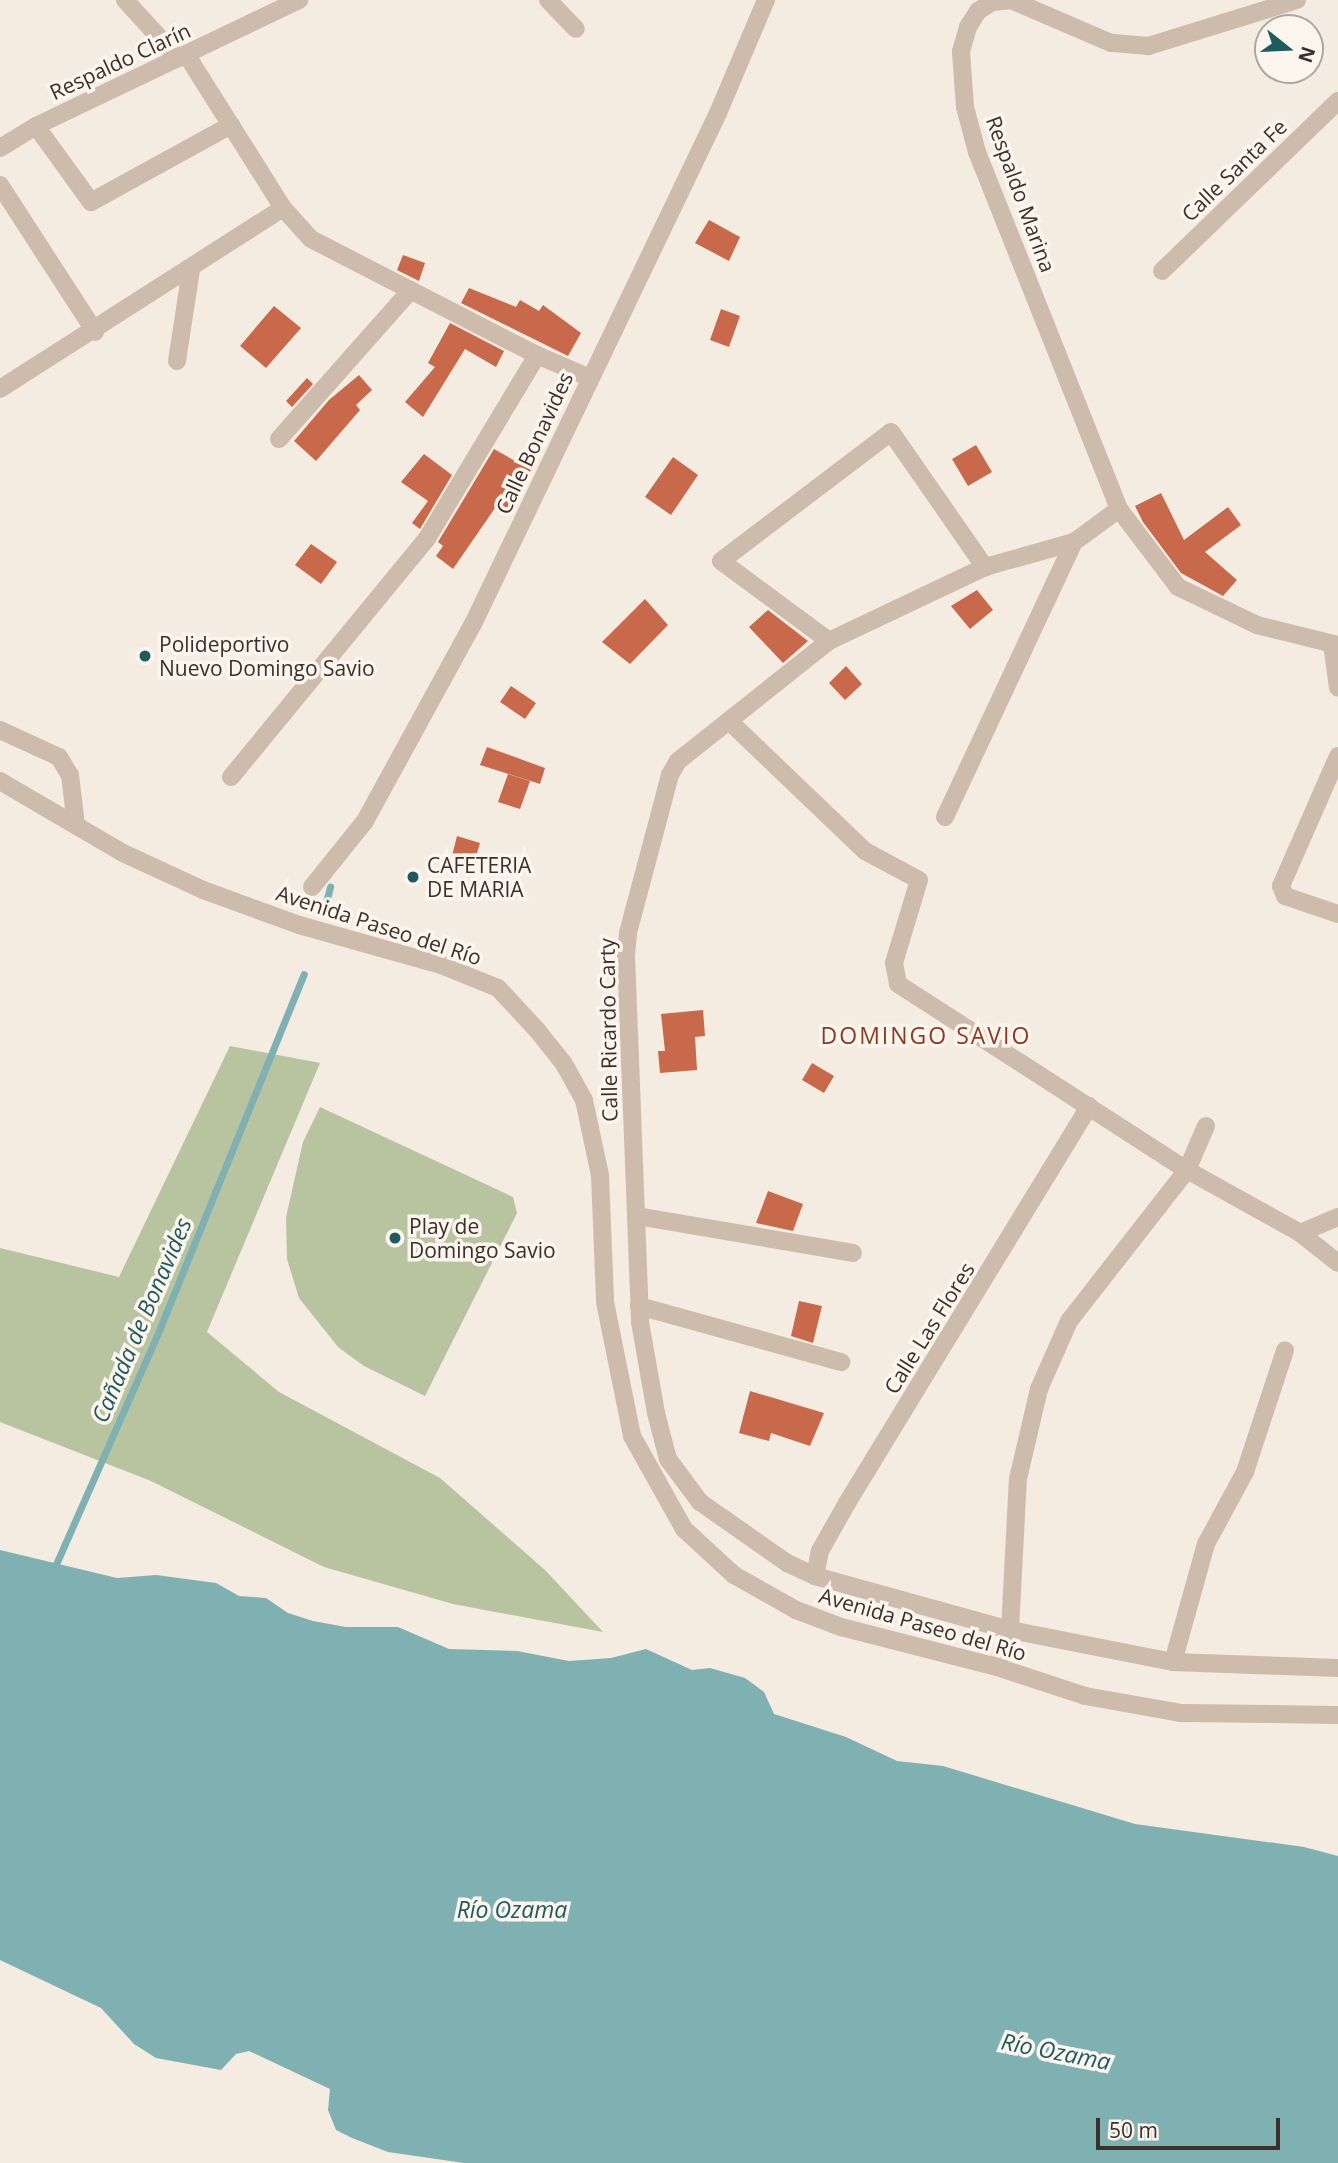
<!DOCTYPE html>
<html>
<head>
<meta charset="utf-8">
<style>
	body { margin:0 }
	#map { position:relative; width:1338px; height:2163px; overflow:hidden; background:#f4ebe1; font-family:"Open Sans",sans-serif }
	div>[style] { position:absolute }
	.green>* { inset:0; background:#b8c4a0 }
	.water>* { inset:0; background:#7fb0b2 }
	.stream>* { height:7px; margin:-3.5px; padding:0 3.5px; transform-origin:3.5px; border-radius:3.5px; background:#7fb0b2 }
	.building>* { inset:0; background:#c8694b }
	.minor>* { height:18px; margin:-9px; padding:0 9px; transform-origin:9px; border-radius:9px; background:#cdbbac }
	.dots>* { width:19px; height:19px; translate:-50% -50%; box-sizing:border-box; border:4px solid #fbf5ee; border-radius:50% }
	span { translate:-50% -50%; white-space:nowrap; text-align:center; line-height:1.15; -webkit-text-stroke:7px #fbf5ee; paint-order:stroke }
	.street-label { font-size:21px; color:#3b302b }
	.poi-label { font-size:21px; color:#3b302b }
	.left { translate:0 -50%; text-align:left }
	.neighbourhood-label { font-size:23px; color:#8c3b22; letter-spacing:2px }
	.water-label { font-size:23px; color:#1f5a5e; font-style:italic }
	.north { position:absolute; left:1254px; top:14px; width:70px; height:70px; box-sizing:border-box; background:#fbf5ee; border:2px solid #aea6a0; border-radius:50%; rotate:108deg; font-size:19px; font-weight:700; line-height:28px; text-align:center; color:#3b302b }
	.north::after { content:''; display:block; margin:auto; width:24px; height:32px; background:#1f5a5e; clip-path:polygon(50% 0,100% 100%,50% 72%,0 100%) }
	.scale { position:absolute; left:1096px; top:2118px; width:184px; height:32px; box-sizing:border-box; border:4px solid #3b302b; border-top:0; padding-left:9px; font-size:21px; line-height:24px; white-space:nowrap; color:#3b302b; -webkit-text-stroke:5px #fbf5ee; paint-order:stroke }
</style>
</head>
<body>
<div id="map">
	<div class="green">
		<i style="clip-path:polygon(230px 1046px,320px 1063px,207px 1332px,279px 1392px,440px 1478px,545px 1570px,603px 1632px,453px 1604px,324px 1567px,151px 1481px,0 1422px,0 1248px,119px 1277px)"></i>
		<i style="clip-path:polygon(320px 1107px,513px 1197px,517px 1213px,425px 1396px,364px 1366px,338px 1347px,299px 1298px,287px 1259px,286px 1217px,303px 1142px)"></i>
	</div>
	<div class="water">
		<i style="clip-path:polygon(0 1550px,117px 1578px,156px 1575px,216px 1583px,239px 1596px,266px 1598px,288px 1613px,313px 1621px,346px 1627px,398px 1627px,449px 1649px,517px 1651px,569px 1661px,611px 1658px,646px 1649px,692px 1670px,710px 1668px,745px 1678px,764px 1692px,774px 1714px,846px 1737px,897px 1761px,943px 1766px,1135px 1824px,1304px 1847px,1338px 1856px,1338px 2163px,464px 2163px,388px 2152px,352px 2138px,336px 2130px,328px 2110px,330px 2089px,249px 2051px,236px 2054px,221px 2070px,156px 2058px,134px 2044px,101px 2008px,0 1960px)"></i>
	</div>
	<div class="stream">
		<i style="left:326px;top:902px;width:16px;rotate:-75deg"></i>
		<i style="left:53px;top:1571px;width:266px;rotate:-66.2deg"></i>
		<i style="left:160px;top:1328px;width:382px;rotate:-67.9deg"></i>
	</div>
	<div class="building">
		<i style="clip-path:polygon(709px 220px,740px 237px,729px 261px,695px 243px)"></i>
		<i style="clip-path:polygon(403px 255px,425px 263px,419px 281px,397px 270px)"></i>
		<i style="clip-path:polygon(469px 288px,516px 307px,520px 300px,539px 311px,543px 305px,581px 333px,568px 356px,461px 303px)"></i>
		<i style="clip-path:polygon(274px 306px,301px 328px,266px 368px,240px 346px)"></i>
		<i style="clip-path:polygon(721px 309px,740px 316px,729px 347px,710px 340px)"></i>
		<i style="clip-path:polygon(450px 323px,504px 351px,496px 367px,465px 349px,423px 417px,405px 402px,435px 367px,428px 363px)"></i>
		<i style="clip-path:polygon(359px 375px,372px 390px,356px 405px,360px 410px,316px 461px,294px 441px,329px 400px)"></i>
		<i style="clip-path:polygon(307px 378px,313px 384px,292px 407px,286px 401px)"></i>
		<i style="clip-path:polygon(976px 445px,992px 472px,968px 486px,952px 459px)"></i>
		<i style="clip-path:polygon(494px 449px,531px 470px,505px 515px,495px 508px,453px 569px,436px 556px,443px 546px,438px 542px)"></i>
		<i style="clip-path:polygon(424px 454px,452px 475px,420px 529px,412px 523px,428px 501px,401px 482px)"></i>
		<i style="clip-path:polygon(673px 457px,698px 475px,671px 515px,645px 497px)"></i>
		<i style="clip-path:polygon(1161px 493px,1184px 540px,1228px 507px,1241px 525px,1205px 552px,1237px 580px,1223px 596px,1181px 573px,1143px 522px,1135px 506px)"></i>
		<i style="clip-path:polygon(311px 544px,337px 562px,321px 584px,295px 565px)"></i>
		<i style="clip-path:polygon(977px 590px,993px 610px,970px 629px,951px 606px)"></i>
		<i style="clip-path:polygon(645px 599px,668px 625px,630px 664px,602px 642px)"></i>
		<i style="clip-path:polygon(768px 610px,808px 641px,783px 663px,749px 627px)"></i>
		<i style="clip-path:polygon(846px 666px,862px 684px,845px 700px,829px 683px)"></i>
		<i style="clip-path:polygon(511px 686px,536px 703px,525px 719px,500px 702px)"></i>
		<i style="clip-path:polygon(487px 747px,545px 768px,540px 784px,480px 765px)"></i>
		<i style="clip-path:polygon(508px 774px,530px 781px,520px 809px,498px 802px)"></i>
		<i style="clip-path:polygon(457px 836px,480px 843px,474px 863px,452px 856px)"></i>
		<i style="clip-path:polygon(703px 1010px,705px 1036px,695px 1037px,697px 1070px,660px 1073px,658px 1051px,665px 1051px,661px 1014px)"></i>
		<i style="clip-path:polygon(812px 1063px,834px 1076px,824px 1093px,802px 1080px)"></i>
		<i style="clip-path:polygon(768px 1191px,803px 1204px,793px 1231px,756px 1223px)"></i>
		<i style="clip-path:polygon(799px 1301px,822px 1306px,813px 1343px,791px 1336px)"></i>
		<i style="clip-path:polygon(750px 1391px,824px 1413px,810px 1446px,771px 1433px,769px 1441px,739px 1433px)"></i>
	</div>
	<div class="minor">
		<i style="left:125px;top:0;width:79px;rotate:47.6deg"></i>
		<i style="left:548px;top:0;width:40px;rotate:46deg"></i>
		<i style="left:1297px;top:0;width:156px;rotate:162.8deg"></i>
		<i style="left:1148px;top:46px;width:37px;rotate:-175deg"></i>
		<i style="left:1111px;top:43px;width:109px;rotate:-156.7deg"></i>
		<i style="left:1011px;top:0;width:19px;rotate:174deg"></i>
		<i style="left:992px;top:2px;width:17px;rotate:147deg"></i>
		<i style="left:978px;top:11px;width:19px;rotate:122deg"></i>
		<i style="left:968px;top:27px;width:26px;rotate:106deg"></i>
		<i style="left:961px;top:52px;width:55px;rotate:85.8deg"></i>
		<i style="left:965px;top:107px;width:47px;rotate:75.1deg"></i>
		<i style="left:977px;top:152px;width:384px;rotate:68.3deg"></i>
		<i style="left:1119px;top:509px;width:98px;rotate:52.9deg"></i>
		<i style="left:1178px;top:587px;width:88px;rotate:25.7deg"></i>
		<i style="left:1257px;top:625px;width:83px;rotate:13.9deg"></i>
		<i style="left:186px;top:54px;width:182px;rotate:57.8deg"></i>
		<i style="left:283px;top:208px;width:42px;rotate:47.9deg"></i>
		<i style="left:311px;top:239px;width:254px;rotate:27.2deg"></i>
		<i style="left:36px;top:126px;width:94px;rotate:54.1deg"></i>
		<i style="left:91px;top:202px;width:160px;rotate:-28.8deg"></i>
		<i style="left:0;top:148px;width:42px;rotate:-31.4deg"></i>
		<i style="left:36px;top:126px;width:292px;rotate:-25.6deg"></i>
		<i style="left:0;top:185px;width:175px;rotate:57.1deg"></i>
		<i style="left:1162px;top:271px;width:245px;rotate:-44deg"></i>
		<i style="left:177px;top:361px;width:93px;rotate:-81.3deg"></i>
		<i style="left:0;top:389px;width:336px;rotate:-32.6deg"></i>
		<i style="left:279px;top:439px;width:199px;rotate:-48.5deg"></i>
		<i style="left:1119px;top:509px;width:56px;rotate:143.7deg"></i>
		<i style="left:1074px;top:542px;width:92px;rotate:164.3deg"></i>
		<i style="left:985px;top:567px;width:173px;rotate:154.6deg"></i>
		<i style="left:829px;top:641px;width:193px;rotate:141.5deg"></i>
		<i style="left:678px;top:761px;width:16px;rotate:120deg"></i>
		<i style="left:670px;top:775px;width:163px;rotate:104.9deg"></i>
		<i style="left:628px;top:933px;width:22px;rotate:95deg"></i>
		<i style="left:626px;top:955px;width:367px;rotate:87.8deg"></i>
		<i style="left:640px;top:1322px;width:92px;rotate:80deg"></i>
		<i style="left:656px;top:1413px;width:48px;rotate:75.4deg"></i>
		<i style="left:668px;top:1459px;width:54px;rotate:53.3deg"></i>
		<i style="left:700px;top:1502px;width:106px;rotate:35deg"></i>
		<i style="left:787px;top:1563px;width:31px;rotate:25deg"></i>
		<i style="left:815px;top:1576px;width:202px;rotate:15.5deg"></i>
		<i style="left:1010px;top:1630px;width:166px;rotate:11.1deg"></i>
		<i style="left:1173px;top:1662px;width:165px;rotate:2.1deg"></i>
		<i style="left:829px;top:641px;width:134px;rotate:-143.5deg"></i>
		<i style="left:721px;top:561px;width:213px;rotate:-37.2deg"></i>
		<i style="left:891px;top:432px;width:165px;rotate:55.2deg"></i>
		<i style="left:1332px;top:644px;width:44px;rotate:82.2deg"></i>
		<i style="left:729px;top:721px;width:188px;rotate:43.7deg"></i>
		<i style="left:865px;top:851px;width:61px;rotate:28.2deg"></i>
		<i style="left:919px;top:880px;width:87px;rotate:106.8deg"></i>
		<i style="left:894px;top:963px;width:21px;rotate:79deg"></i>
		<i style="left:898px;top:984px;width:344px;rotate:32.8deg"></i>
		<i style="left:1187px;top:1170px;width:129px;rotate:29.1deg"></i>
		<i style="left:1300px;top:1233px;width:48px;rotate:38.3deg"></i>
		<i style="left:0;top:730px;width:65px;rotate:24.6deg"></i>
		<i style="left:59px;top:757px;width:21px;rotate:59deg"></i>
		<i style="left:70px;top:775px;width:50px;rotate:83.2deg"></i>
		<i style="left:1338px;top:756px;width:142px;rotate:113.7deg"></i>
		<i style="left:1281px;top:886px;width:11px;rotate:68deg"></i>
		<i style="left:1285px;top:896px;width:56px;rotate:18.8deg"></i>
		<i style="left:231px;top:777px;width:307px;rotate:-50.6deg"></i>
		<i style="left:426px;top:540px;width:216px;rotate:-59deg"></i>
		<i style="left:537px;top:355px;width:56px;rotate:23.3deg"></i>
		<i style="left:0;top:781px;width:143px;rotate:30.3deg"></i>
		<i style="left:123px;top:853px;width:88px;rotate:24.8deg"></i>
		<i style="left:203px;top:890px;width:102px;rotate:20deg"></i>
		<i style="left:299px;top:925px;width:148px;rotate:15.7deg"></i>
		<i style="left:441px;top:965px;width:61px;rotate:22deg"></i>
		<i style="left:498px;top:988px;width:57px;rotate:47.1deg"></i>
		<i style="left:537px;top:1030px;width:43px;rotate:51.5deg"></i>
		<i style="left:564px;top:1064px;width:41px;rotate:60.9deg"></i>
		<i style="left:584px;top:1100px;width:77px;rotate:78deg"></i>
		<i style="left:600px;top:1175px;width:127px;rotate:87.7deg"></i>
		<i style="left:605px;top:1302px;width:137px;rotate:78.6deg"></i>
		<i style="left:632px;top:1436px;width:107px;rotate:60.8deg"></i>
		<i style="left:684px;top:1529px;width:68px;rotate:42.6deg"></i>
		<i style="left:734px;top:1575px;width:71px;rotate:29.4deg"></i>
		<i style="left:796px;top:1610px;width:48px;rotate:20.7deg"></i>
		<i style="left:841px;top:1627px;width:161px;rotate:14.4deg"></i>
		<i style="left:997px;top:1667px;width:93px;rotate:18.2deg"></i>
		<i style="left:1085px;top:1696px;width:97px;rotate:10deg"></i>
		<i style="left:1181px;top:1713px;width:157px;rotate:0.7deg"></i>
		<i style="left:945px;top:817px;width:304px;rotate:-64.9deg"></i>
		<i style="left:312px;top:887px;width:85px;rotate:-51.2deg"></i>
		<i style="left:365px;top:821px;width:225px;rotate:-61.3deg"></i>
		<i style="left:473px;top:624px;width:567px;rotate:-64.38deg"></i>
		<i style="left:718px;top:113px;width:123px;rotate:-67deg"></i>
		<i style="left:637px;top:1216px;width:219px;rotate:9.7deg"></i>
		<i style="left:1300px;top:1233px;width:41px;rotate:-22.8deg"></i>
		<i style="left:639px;top:1306px;width:210px;rotate:15.5deg"></i>
		<i style="left:815px;top:1576px;width:25px;rotate:-79deg"></i>
		<i style="left:820px;top:1551px;width:55px;rotate:-60.6deg"></i>
		<i style="left:847px;top:1503px;width:465px;rotate:-58.6deg"></i>
		<i style="left:1173px;top:1662px;width:123px;rotate:-74.4deg"></i>
		<i style="left:1206px;top:1544px;width:82px;rotate:-61.6deg"></i>
		<i style="left:1245px;top:1472px;width:128px;rotate:-71.8deg"></i>
		<i style="left:997px;top:1667px;width:39px;rotate:-71deg"></i>
		<i style="left:1010px;top:1630px;width:151px;rotate:-87deg"></i>
		<i style="left:1018px;top:1479px;width:92px;rotate:-76.9deg"></i>
		<i style="left:1039px;top:1389px;width:74px;rotate:-66.2deg"></i>
		<i style="left:1069px;top:1321px;width:192px;rotate:-52deg"></i>
		<i style="left:1187px;top:1170px;width:48px;rotate:-66.6deg"></i>
	</div>
	<div class="dots">
		<i style="left:145px;top:656px;background:#1f5a5e"></i>
		<i style="left:413px;top:877px;background:#1f5a5e"></i>
		<i style="left:395px;top:1238px;background:#1f5a5e"></i>
	</div>
	<div class="street-label">
		<span style="left:120px;top:61px;rotate:-25deg">Respaldo Clarín</span>
		<span style="left:1234px;top:170px;rotate:-44deg">Calle Santa Fe</span>
		<span style="left:1021px;top:194px;rotate:70deg">Respaldo Marina</span>
		<span style="left:534px;top:443px;rotate:-65deg">Calle Bonavides</span>
		<span style="left:379px;top:925px;rotate:18deg">Avenida Paseo del Río</span>
		<span style="left:608px;top:1030px;rotate:-91deg">Calle Ricardo Carty</span>
		<span style="left:929px;top:1328px;rotate:-58deg">Calle Las Flores</span>
		<span style="left:923px;top:1624px;rotate:16deg">Avenida Paseo del Río</span>
	</div>
	<div class="poi-label">
		<span class="left" style="left:159px;top:656px">Polideportivo<br>Nuevo Domingo Savio</span>
		<span class="left" style="left:427px;top:877px">CAFETERIA<br>DE MARIA</span>
		<span class="left" style="left:409px;top:1238px">Play de<br>Domingo Savio</span>
	</div>
	<div class="neighbourhood-label">
		<span style="left:926px;top:1035px">DOMINGO SAVIO</span>
	</div>
	<div class="water-label">
		<span style="left:141px;top:1320px;rotate:-67deg">Cañada de Bonavides</span>
		<span style="left:512px;top:1909px">Río Ozama</span>
		<span style="left:1056px;top:2051px;rotate:11deg">Río Ozama</span>
	</div>
	<div class="north">N</div>
	<div class="scale">50 m</div>
</div>
</body>
</html>
